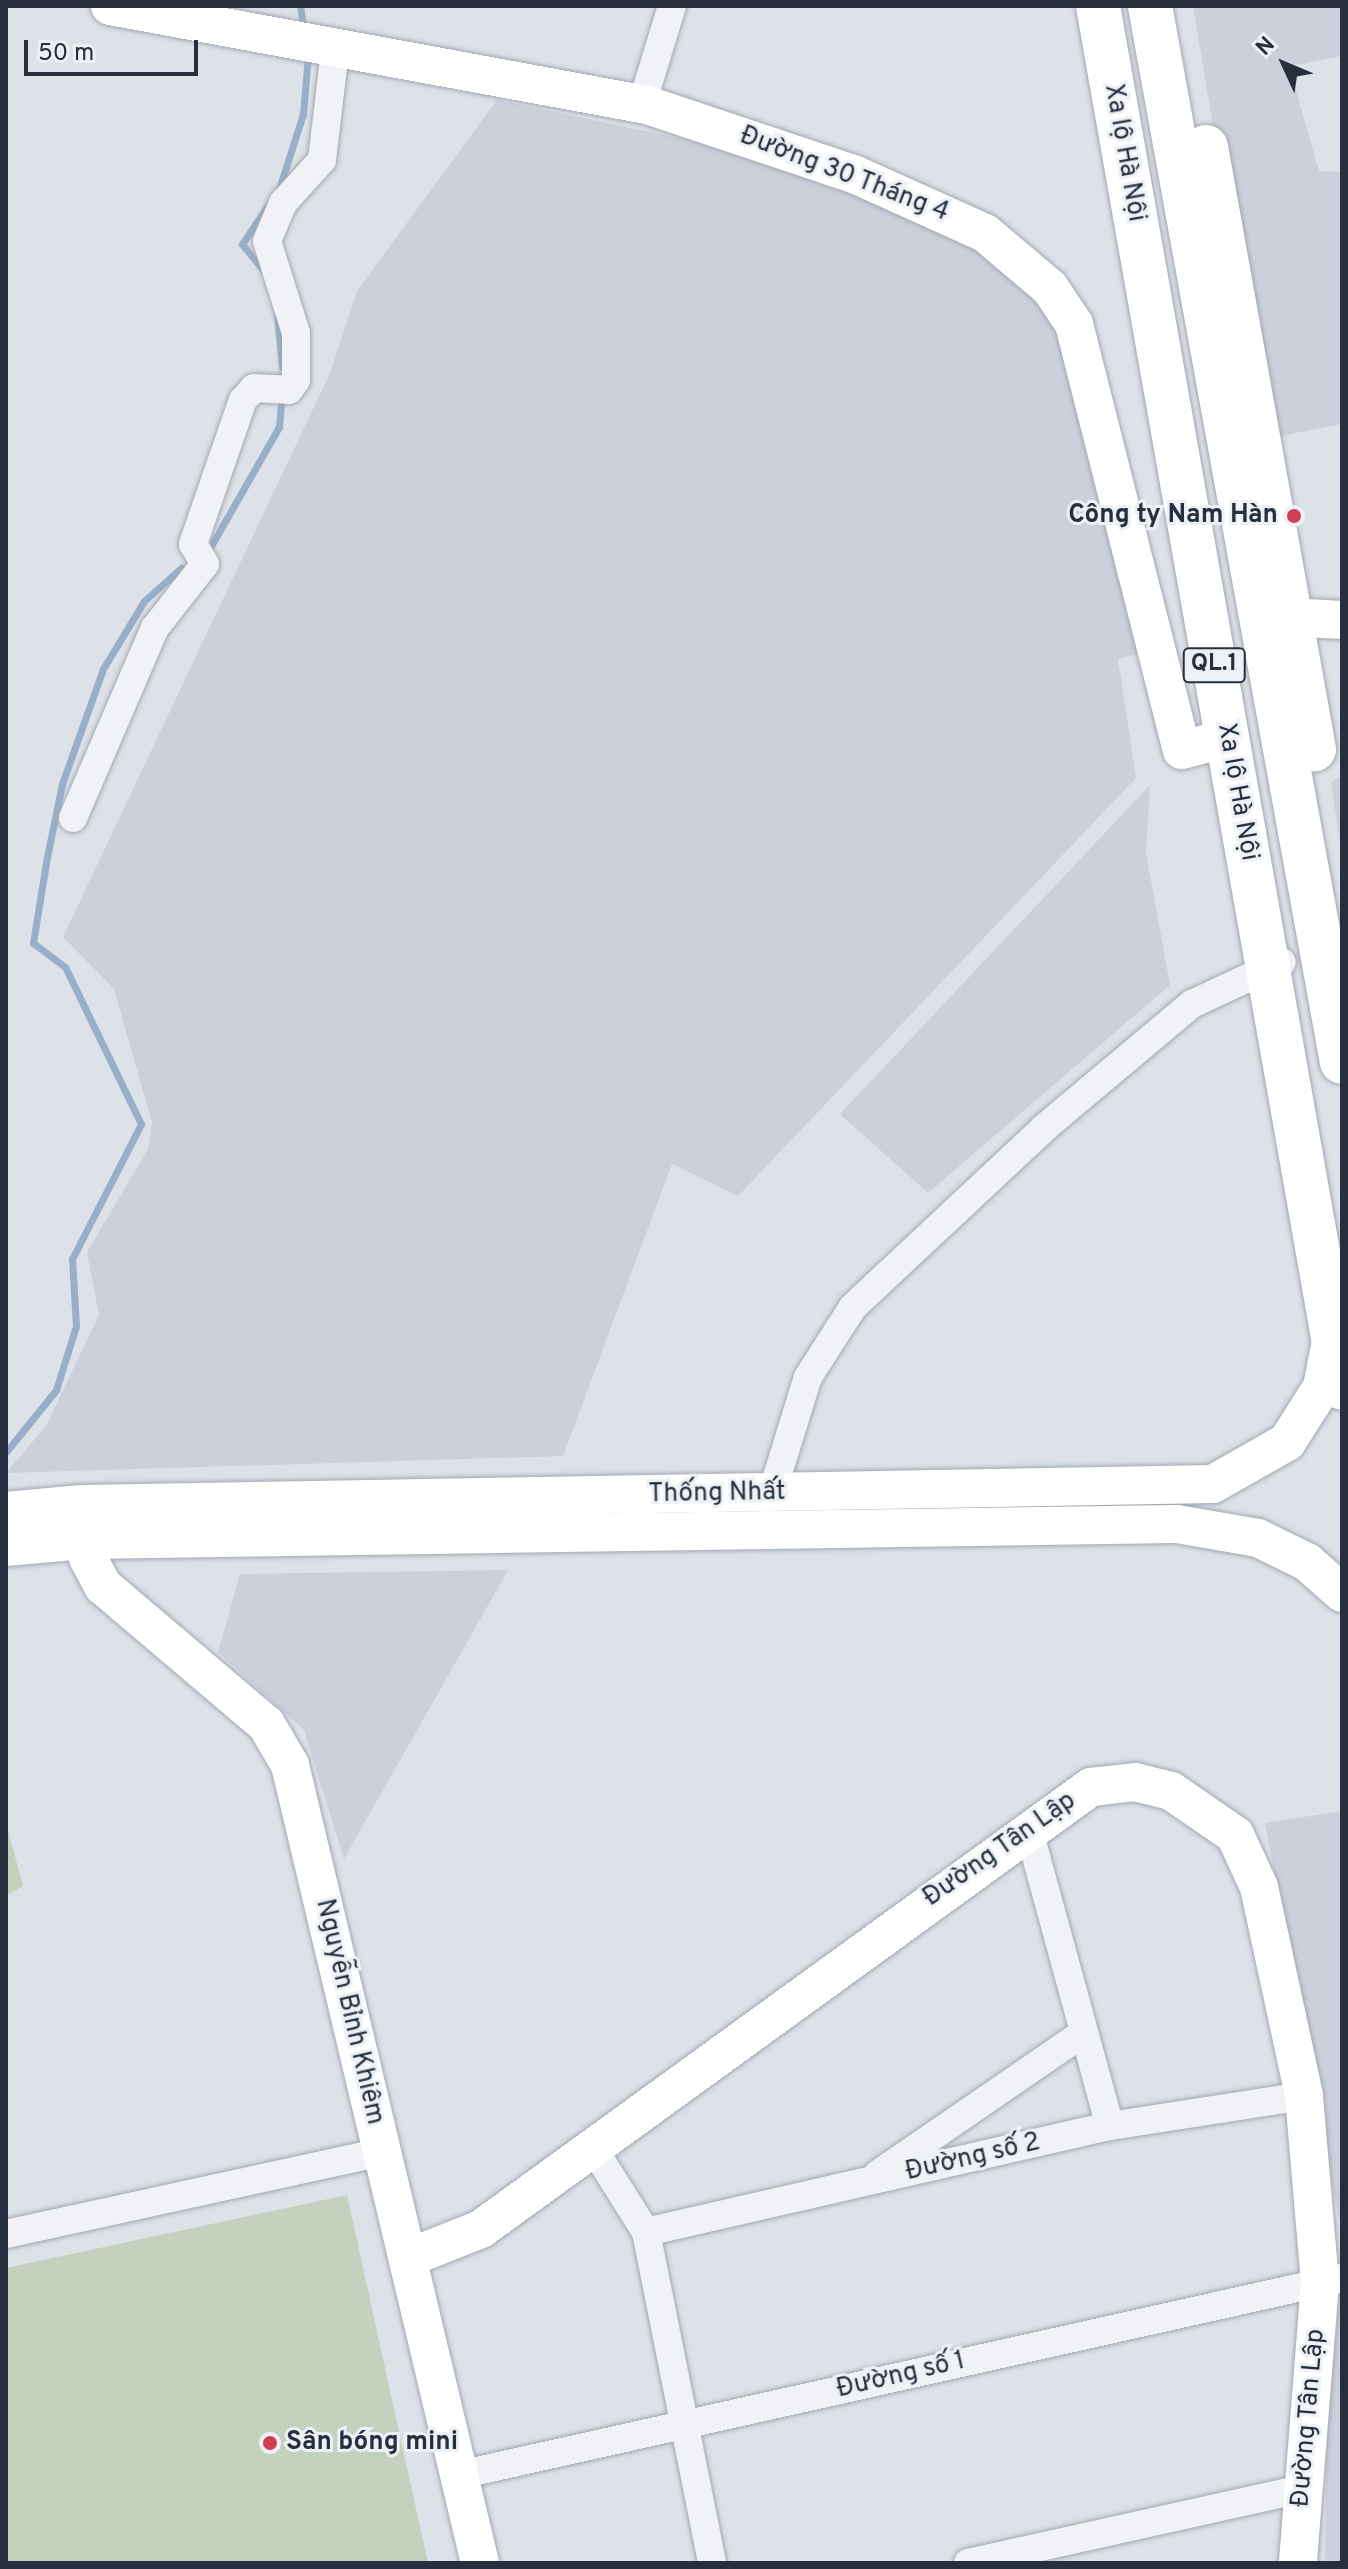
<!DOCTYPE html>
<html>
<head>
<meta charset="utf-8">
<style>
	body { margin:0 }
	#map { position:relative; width:1348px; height:2569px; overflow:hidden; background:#dde1e8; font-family:Overpass,sans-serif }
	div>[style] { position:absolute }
	.built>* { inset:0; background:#cbd0da }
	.green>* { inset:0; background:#c3d2be }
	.stream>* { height:7px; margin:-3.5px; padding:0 3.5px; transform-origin:3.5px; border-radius:3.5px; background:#97afc9 }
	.roads { filter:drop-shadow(0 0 2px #a2a8b2) drop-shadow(0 0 2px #a2a8b2) }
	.street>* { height:28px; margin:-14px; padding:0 14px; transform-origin:14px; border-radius:14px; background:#f0f2f6 }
	.secondary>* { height:38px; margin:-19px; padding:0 19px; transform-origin:19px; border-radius:19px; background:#fff }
	.highway>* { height:44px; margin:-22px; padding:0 22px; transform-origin:22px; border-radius:22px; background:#fff }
	.dots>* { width:22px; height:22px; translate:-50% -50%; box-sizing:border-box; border:4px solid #edf0f5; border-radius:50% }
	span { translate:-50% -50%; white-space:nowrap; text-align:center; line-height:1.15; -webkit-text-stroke:6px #edf0f5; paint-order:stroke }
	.shield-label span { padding:2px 6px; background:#edf0f5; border:2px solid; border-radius:6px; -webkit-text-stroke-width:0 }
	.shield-label { font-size:24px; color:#262f3e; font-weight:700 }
	.street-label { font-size:26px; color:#262f3e }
	.poi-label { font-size:26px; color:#262f3e; font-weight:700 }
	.right { translate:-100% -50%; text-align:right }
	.left { translate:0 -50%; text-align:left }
	.frame { position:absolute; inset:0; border:8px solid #262f3e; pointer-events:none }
	.north { position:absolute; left:1244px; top:24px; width:80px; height:80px; -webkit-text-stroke:6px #edf0f5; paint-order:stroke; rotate:314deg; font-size:22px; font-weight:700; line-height:32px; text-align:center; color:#262f3e }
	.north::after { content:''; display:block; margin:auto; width:28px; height:36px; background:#262f3e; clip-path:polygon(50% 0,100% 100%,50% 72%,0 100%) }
	.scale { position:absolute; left:24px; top:40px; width:174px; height:36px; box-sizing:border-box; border:4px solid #262f3e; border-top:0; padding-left:10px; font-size:24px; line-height:28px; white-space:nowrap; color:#262f3e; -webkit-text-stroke:6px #edf0f5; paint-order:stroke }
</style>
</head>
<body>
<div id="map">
	<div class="built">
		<i style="clip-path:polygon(1193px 6px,1342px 6px,1342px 56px,1289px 66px,1319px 171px,1342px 172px,1342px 424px,1265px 439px)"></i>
		<i style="clip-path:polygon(497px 100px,740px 151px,835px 190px,858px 184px,962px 229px,1050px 302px,1150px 651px,1118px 659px,1136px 778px,738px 1196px,672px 1164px,563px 1456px,6px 1473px,46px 1426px,99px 1315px,87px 1252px,148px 1149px,152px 1122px,114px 989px,63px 937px,331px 371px,357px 291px)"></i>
		<i style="clip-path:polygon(1342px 776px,1342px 855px,1331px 782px)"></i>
		<i style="clip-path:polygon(1150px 785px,1146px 853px,1170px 985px,928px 1193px,840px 1114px)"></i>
		<i style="clip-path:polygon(508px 1570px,344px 1859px,304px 1730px,218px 1652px,240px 1574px)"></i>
		<i style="clip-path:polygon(1342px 1811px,1342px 2235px,1265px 1823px)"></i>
		<i style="clip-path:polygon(1342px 2278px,1342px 2563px,1325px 2563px,1327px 2420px)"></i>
	</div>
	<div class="green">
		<i style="clip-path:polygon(6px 1823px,23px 1886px,6px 1896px)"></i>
		<i style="clip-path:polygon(347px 2195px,428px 2563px,6px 2563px,6px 2268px)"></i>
	</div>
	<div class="stream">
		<i style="left:300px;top:6px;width:24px;rotate:81deg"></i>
		<i style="left:279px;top:189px;width:79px;rotate:-72.3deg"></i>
		<i style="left:303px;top:114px;width:60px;rotate:-85.2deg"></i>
		<i style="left:263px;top:270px;width:33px;rotate:-129deg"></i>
		<i style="left:242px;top:244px;width:50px;rotate:-56.3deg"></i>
		<i style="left:277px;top:315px;width:52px;rotate:84.5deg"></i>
		<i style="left:211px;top:546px;width:137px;rotate:-60.3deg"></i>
		<i style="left:279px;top:427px;width:32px;rotate:-85deg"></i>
		<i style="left:6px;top:1452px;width:80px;rotate:-51.1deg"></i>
		<i style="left:56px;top:1390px;width:67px;rotate:-72.6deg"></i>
		<i style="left:76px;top:1326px;width:67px;rotate:-93.4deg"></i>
		<i style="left:72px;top:1259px;width:152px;rotate:-62.9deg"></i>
		<i style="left:141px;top:1124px;width:174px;rotate:-115.8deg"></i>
		<i style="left:65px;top:967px;width:40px;rotate:-143deg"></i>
		<i style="left:33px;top:943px;width:87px;rotate:-80.8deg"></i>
		<i style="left:47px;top:857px;width:75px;rotate:-78.4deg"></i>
		<i style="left:62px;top:784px;width:122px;rotate:-70.4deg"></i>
		<i style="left:103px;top:669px;width:79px;rotate:-58.9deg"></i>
		<i style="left:144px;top:601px;width:50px;rotate:-41.7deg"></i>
	</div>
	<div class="roads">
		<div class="street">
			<i style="left:642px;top:104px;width:102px;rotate:-73deg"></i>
			<i style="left:73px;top:818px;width:207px;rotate:-66.7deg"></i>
			<i style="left:155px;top:628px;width:81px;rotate:-52deg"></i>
			<i style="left:205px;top:564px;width:23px;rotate:-121deg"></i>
			<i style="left:193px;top:544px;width:152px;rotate:-70.9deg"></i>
			<i style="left:243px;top:400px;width:16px;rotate:-47deg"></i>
			<i style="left:254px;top:388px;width:35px;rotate:3deg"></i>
			<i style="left:289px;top:390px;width:12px;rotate:-55deg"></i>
			<i style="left:296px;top:380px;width:47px;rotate:-90deg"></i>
			<i style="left:296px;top:333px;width:96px;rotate:-107.5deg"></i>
			<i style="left:267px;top:241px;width:41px;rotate:-67.2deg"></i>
			<i style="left:283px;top:203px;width:58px;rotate:-47.8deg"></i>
			<i style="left:322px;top:160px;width:118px;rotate:-83.2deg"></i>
			<i style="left:772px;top:1493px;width:121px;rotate:-72.8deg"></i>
			<i style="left:808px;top:1377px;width:83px;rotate:-57.3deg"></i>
			<i style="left:853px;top:1307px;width:262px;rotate:-43.1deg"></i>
			<i style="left:1044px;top:1128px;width:193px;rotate:-40deg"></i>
			<i style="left:1192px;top:1004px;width:99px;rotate:-25deg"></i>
			<i style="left:1028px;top:1827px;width:310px;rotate:74.7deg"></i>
			<i style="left:593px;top:2148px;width:99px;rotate:57.8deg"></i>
			<i style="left:646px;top:2232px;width:338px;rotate:78.7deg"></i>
			<i style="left:878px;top:2174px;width:249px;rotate:-34.5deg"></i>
			<i style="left:646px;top:2232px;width:476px;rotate:-12.9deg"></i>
			<i style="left:1110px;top:2126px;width:196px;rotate:-8.8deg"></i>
			<i style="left:6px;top:2234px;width:386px;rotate:-12.3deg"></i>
			<i style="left:459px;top:2475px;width:905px;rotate:-12.58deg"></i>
			<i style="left:968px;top:2563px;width:342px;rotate:-12.5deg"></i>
		</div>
		<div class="secondary">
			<i style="left:110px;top:6px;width:546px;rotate:10.45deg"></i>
			<i style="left:647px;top:105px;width:220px;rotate:18.5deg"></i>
			<i style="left:856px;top:175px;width:141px;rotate:24.2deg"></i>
			<i style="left:985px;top:233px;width:85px;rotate:40.2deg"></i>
			<i style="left:1050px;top:288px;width:43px;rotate:56.3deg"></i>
			<i style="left:1074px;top:324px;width:439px;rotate:75.8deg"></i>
			<i style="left:1182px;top:750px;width:47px;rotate:-14.9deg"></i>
			<i style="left:1289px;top:617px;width:53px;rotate:3.2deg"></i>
			<i style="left:6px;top:1511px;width:76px;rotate:-5.3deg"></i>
			<i style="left:82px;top:1504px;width:1131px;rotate:-1.01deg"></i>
			<i style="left:1213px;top:1484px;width:85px;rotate:-29.6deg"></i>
			<i style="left:1287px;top:1442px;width:65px;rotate:-57.5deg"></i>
			<i style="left:1322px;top:1387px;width:47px;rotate:-78.9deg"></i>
			<i style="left:82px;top:1515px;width:43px;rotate:82.1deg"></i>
			<i style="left:88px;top:1558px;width:32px;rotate:62deg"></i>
			<i style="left:103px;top:1586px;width:214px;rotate:40.3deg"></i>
			<i style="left:266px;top:1724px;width:48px;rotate:59.7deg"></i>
			<i style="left:290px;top:1765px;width:820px;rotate:76.61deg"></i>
			<i style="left:6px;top:1547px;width:78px;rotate:-5.1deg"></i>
			<i style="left:84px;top:1540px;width:1093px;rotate:-0.84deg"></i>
			<i style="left:1177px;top:1524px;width:82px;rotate:9.8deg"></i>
			<i style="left:1258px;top:1538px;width:55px;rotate:26.1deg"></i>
			<i style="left:1307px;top:1562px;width:47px;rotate:41.5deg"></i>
			<i style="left:408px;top:2258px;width:79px;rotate:-21.7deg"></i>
			<i style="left:481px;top:2229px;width:753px;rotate:-35.93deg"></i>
			<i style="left:1091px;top:1787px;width:44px;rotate:-6.5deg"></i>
			<i style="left:1135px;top:1782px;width:37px;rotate:14deg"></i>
			<i style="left:1171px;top:1791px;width:78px;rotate:34.5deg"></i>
			<i style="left:1235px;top:1835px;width:57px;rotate:65.2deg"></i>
			<i style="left:1259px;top:1887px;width:214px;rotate:77.8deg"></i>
			<i style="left:1304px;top:2096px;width:187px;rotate:85.1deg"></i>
			<i style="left:1320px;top:2282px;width:282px;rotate:94.5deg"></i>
		</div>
		<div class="highway">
			<i style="left:1098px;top:6px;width:1403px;rotate:79.99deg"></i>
			<i style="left:1150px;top:6px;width:1073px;rotate:79.7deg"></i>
			<i style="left:1206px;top:147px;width:612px;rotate:79.83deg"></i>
		</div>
	</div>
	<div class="dots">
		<i style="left:1294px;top:516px;background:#d13d52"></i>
		<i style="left:270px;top:2443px;background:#d13d52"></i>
	</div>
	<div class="shield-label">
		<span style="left:1214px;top:665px">QL.1</span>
	</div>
	<div class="street-label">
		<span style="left:1124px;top:153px;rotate:80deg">Xa lộ Hà Nội</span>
		<span style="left:844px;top:175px;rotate:21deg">Đường 30 Tháng 4</span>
		<span style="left:1237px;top:792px;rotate:80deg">Xa lộ Hà Nội</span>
		<span style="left:717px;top:1494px;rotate:-1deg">Thống Nhất</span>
		<span style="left:1000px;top:1850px;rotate:-35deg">Đường Tân Lập</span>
		<span style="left:349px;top:2012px;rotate:77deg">Nguyễn Bỉnh Khiêm</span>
		<span style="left:973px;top:2158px;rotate:-13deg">Đường số 2</span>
		<span style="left:901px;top:2376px;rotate:-13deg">Đường số 1</span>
		<span style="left:1309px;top:2418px;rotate:-85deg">Đường Tân Lập</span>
	</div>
	<div class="poi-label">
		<span class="right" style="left:1278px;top:516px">Công ty Nam Hàn</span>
		<span class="left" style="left:286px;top:2443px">Sân bóng mini</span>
	</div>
	<div class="frame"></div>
	<div class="north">N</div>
	<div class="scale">50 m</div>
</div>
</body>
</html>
